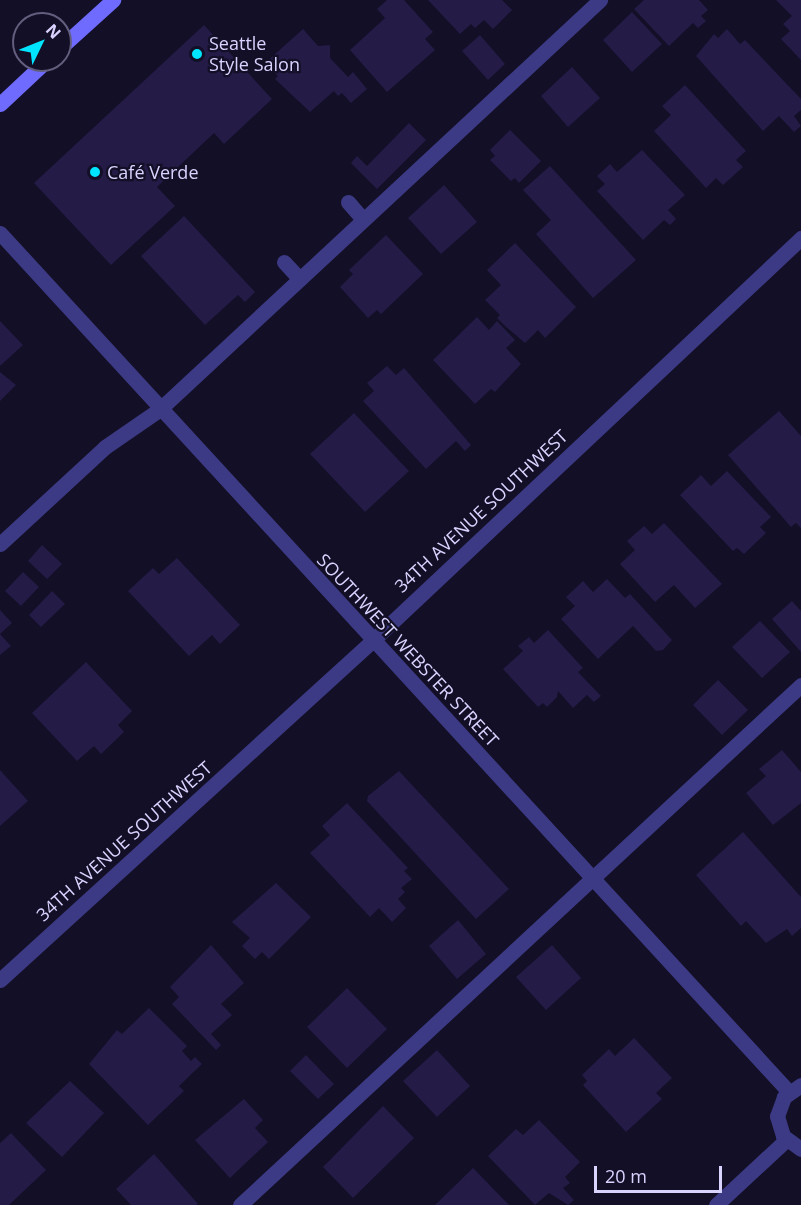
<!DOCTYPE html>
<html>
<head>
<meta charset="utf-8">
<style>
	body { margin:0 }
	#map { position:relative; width:801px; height:1205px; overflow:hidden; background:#130f26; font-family:"Open Sans",sans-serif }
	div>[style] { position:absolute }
	.building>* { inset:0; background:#241b47 }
	.lane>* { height:15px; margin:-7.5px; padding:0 7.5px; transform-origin:7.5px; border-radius:7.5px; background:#3d3a85 }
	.street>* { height:15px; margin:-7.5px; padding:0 7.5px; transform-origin:7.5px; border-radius:7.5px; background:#3d3a85 }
	.secondary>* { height:15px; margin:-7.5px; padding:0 7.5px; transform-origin:7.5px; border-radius:7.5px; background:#6f6bff }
	.dots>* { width:16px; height:16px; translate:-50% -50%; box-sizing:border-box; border:3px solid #130f26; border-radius:50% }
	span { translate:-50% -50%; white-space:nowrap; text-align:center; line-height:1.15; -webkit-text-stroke:4.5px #130f26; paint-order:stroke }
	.poi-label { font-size:18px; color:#d9d4ff }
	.left { translate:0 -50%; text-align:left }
	.street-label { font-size:18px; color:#d9d4ff }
	.north { position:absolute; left:12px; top:12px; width:60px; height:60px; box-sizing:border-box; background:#130f26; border:2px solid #625e7d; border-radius:50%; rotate:47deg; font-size:16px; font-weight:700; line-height:24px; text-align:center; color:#d9d4ff }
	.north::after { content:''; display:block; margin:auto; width:21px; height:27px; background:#00e5ff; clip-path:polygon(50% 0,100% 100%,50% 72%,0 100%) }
	.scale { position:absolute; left:594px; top:1166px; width:128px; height:27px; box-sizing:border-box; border:3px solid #d9d4ff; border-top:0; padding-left:8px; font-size:18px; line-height:21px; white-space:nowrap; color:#d9d4ff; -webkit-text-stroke:4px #130f26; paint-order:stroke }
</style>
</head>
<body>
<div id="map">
	<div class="building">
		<i style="clip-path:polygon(387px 0,404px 0,433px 32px,425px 39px,435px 50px,387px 92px,350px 50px,385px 18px,377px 9px)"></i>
		<i style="clip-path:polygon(428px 0,502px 0,512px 10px,493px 29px,484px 20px,475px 28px,471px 24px,460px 34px)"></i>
		<i style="clip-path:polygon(644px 0,699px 0,708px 10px,701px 16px,706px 21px,698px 28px,693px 23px,669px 46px,634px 9px)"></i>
		<i style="clip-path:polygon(776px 0,801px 0,801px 60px,781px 39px,790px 31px,783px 24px,792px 16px)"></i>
		<i style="clip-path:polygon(632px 12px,662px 44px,632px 72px,603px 40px)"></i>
		<i style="clip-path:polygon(204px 25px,272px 99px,224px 144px,214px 133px,157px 187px,175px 206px,111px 265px,34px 183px)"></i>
		<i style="clip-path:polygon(303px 29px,318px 46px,330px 45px,330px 58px,348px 77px,353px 72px,367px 89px,351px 103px,342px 93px,338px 96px,334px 91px,310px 112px,275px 79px,278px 76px,265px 63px)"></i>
		<i style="clip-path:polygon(727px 29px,740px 44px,745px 40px,801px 99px,801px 110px,794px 116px,801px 126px,794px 132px,779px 116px,763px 131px,696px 56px,714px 34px,718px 38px)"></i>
		<i style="clip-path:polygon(480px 35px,505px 64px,488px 80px,462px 51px)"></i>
		<i style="clip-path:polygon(572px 67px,600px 98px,568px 127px,541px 96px)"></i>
		<i style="clip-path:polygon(685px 85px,746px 151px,736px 160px,743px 167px,723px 185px,716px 178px,706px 188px,654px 131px,671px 115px,662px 106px)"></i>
		<i style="clip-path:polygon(409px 123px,426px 140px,377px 189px,351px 163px,357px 156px,367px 166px)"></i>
		<i style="clip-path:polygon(510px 130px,541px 161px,519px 183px,515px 178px,511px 181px,490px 160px,495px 156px,490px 150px)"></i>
		<i style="clip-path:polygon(642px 150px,685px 195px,668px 210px,676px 219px,670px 225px,664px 220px,643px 240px,597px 191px,605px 184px,597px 176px,610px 164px,617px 172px)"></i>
		<i style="clip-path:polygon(550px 166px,636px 260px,593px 298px,536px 234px,551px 220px,523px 190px)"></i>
		<i style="clip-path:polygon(444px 185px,477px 222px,441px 254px,408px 218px)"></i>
		<i style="clip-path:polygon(184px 216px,255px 292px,245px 302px,238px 295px,205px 325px,141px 256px)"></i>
		<i style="clip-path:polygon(386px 235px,423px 274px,381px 314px,377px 310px,368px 318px,340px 287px,353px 274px,349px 270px)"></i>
		<i style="clip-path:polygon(515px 243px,576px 307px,545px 338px,538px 330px,525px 343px,505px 326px,497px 318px,500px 315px,485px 300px,501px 285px,487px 270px)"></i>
		<i style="clip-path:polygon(477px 317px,489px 330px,497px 321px,515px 340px,506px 348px,521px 364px,495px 392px,491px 389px,475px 404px,433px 360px)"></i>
		<i style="clip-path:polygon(0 321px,23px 345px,0 366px)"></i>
		<i style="clip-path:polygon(387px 366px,396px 375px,404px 368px,471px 445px,465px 451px,456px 441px,426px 469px,363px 401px,374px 391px,367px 383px)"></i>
		<i style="clip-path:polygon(0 372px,16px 385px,0 401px)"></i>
		<i style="clip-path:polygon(779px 411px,801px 436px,801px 528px,796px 523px,791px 527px,728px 455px)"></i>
		<i style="clip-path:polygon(354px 413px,409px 471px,365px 512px,310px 454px)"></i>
		<i style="clip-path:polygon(727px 471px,771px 517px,760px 527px,766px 533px,744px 554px,737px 548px,733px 551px,680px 495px,701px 475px,711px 486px)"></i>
		<i style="clip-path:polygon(664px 523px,722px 584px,695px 608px,674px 585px,655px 602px,620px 564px,635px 550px,627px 541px,644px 526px,652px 534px)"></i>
		<i style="clip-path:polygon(42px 545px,62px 564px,47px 579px,28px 561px)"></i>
		<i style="clip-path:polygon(177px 558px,240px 625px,220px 644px,212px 635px,189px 656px,128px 591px,153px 568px,159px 574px)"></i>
		<i style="clip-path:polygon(23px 572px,39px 587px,21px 606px,5px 591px)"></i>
		<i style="clip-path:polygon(607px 579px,625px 598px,630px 594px,672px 640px,663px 650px,656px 651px,633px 626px,598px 659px,561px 619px,575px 606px,566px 597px,583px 581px,593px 592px)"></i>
		<i style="clip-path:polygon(52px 591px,65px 604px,41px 627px,29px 615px)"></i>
		<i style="clip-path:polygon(792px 601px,801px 611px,801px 652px,772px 619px)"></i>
		<i style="clip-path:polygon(0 610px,12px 623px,0 634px,11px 646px,0 655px)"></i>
		<i style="clip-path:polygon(760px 621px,790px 652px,762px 678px,732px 647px)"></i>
		<i style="clip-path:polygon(548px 630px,583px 668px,578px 672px,601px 696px,594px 702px,587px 695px,573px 708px,558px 691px,557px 697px,547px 707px,543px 703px,538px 707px,503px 669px,523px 651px,518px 646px,529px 637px,534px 643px)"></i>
		<i style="clip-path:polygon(86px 662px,132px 711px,118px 725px,124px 732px,101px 754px,94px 746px,77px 761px,32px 713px)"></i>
		<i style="clip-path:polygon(718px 680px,748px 710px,722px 735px,693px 705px)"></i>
		<i style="clip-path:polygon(782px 750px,801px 772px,801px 803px,773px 825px,746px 793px,766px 776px,759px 769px)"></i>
		<i style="clip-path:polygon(0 770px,28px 801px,0 826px)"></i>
		<i style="clip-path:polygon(399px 771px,509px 889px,476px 919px,367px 801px,368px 796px)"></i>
		<i style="clip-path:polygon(347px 803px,408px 868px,404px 871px,412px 879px,401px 888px,405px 892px,398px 899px,406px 908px,392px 922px,379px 908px,370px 917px,310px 853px,330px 835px,322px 826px)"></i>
		<i style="clip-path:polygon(743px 832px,801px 897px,801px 928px,792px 936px,787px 929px,766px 943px,746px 921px,741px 926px,696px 875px)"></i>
		<i style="clip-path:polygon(276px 883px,311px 917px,269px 959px,262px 952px,255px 959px,242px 946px,250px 938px,232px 922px)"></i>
		<i style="clip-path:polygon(458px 920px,486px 954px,457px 979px,429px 946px)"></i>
		<i style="clip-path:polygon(211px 945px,244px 983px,221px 1004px,232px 1015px,211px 1034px,221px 1045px,216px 1050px,172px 1004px,179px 997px,170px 987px)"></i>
		<i style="clip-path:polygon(552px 945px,581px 978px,546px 1010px,516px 977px)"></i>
		<i style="clip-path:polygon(347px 988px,387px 1029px,347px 1068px,307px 1027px)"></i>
		<i style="clip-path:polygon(149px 1008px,187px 1046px,182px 1051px,191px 1061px,195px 1057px,202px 1064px,179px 1086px,184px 1091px,148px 1125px,89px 1064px,117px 1030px,122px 1034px)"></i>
		<i style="clip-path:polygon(634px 1038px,672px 1078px,656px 1093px,662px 1099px,626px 1132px,583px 1085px,587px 1081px,582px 1075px,609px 1049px,615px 1056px)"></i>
		<i style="clip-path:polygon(437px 1050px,470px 1086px,437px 1117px,403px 1081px)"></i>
		<i style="clip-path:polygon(306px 1055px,334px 1084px,318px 1099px,290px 1071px)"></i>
		<i style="clip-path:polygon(70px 1081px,104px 1113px,62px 1157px,26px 1123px)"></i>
		<i style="clip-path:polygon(244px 1099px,263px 1120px,255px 1128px,268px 1142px,230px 1178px,195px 1140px)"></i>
		<i style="clip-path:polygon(383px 1106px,414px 1138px,353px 1198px,323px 1167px)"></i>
		<i style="clip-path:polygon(539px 1120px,580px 1162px,565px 1177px,570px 1183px,563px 1188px,574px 1200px,568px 1205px,549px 1193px,535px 1205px,488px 1156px,516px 1129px,523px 1135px)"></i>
		<i style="clip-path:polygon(11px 1133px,46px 1170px,9px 1205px,0 1205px,0 1143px)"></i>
		<i style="clip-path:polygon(154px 1154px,198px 1204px,196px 1205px,131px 1205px,116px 1189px)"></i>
		<i style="clip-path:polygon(473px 1168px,509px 1205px,435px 1205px)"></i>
	</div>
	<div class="lane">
		<i style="left:348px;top:202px;width:23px;rotate:49deg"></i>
		<i style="left:284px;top:262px;width:23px;rotate:47deg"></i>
		<i style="left:0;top:544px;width:143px;rotate:-42.7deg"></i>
		<i style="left:105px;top:447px;width:67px;rotate:-34.6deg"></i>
		<i style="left:160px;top:409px;width:601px;rotate:-42.91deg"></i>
		<i style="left:240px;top:1205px;width:765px;rotate:-42.83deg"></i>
	</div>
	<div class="street">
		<i style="left:0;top:233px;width:1166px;rotate:47.43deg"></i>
		<i style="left:0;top:980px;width:503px;rotate:-42.34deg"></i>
		<i style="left:372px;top:641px;width:589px;rotate:-43.21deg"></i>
		<i style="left:801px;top:1085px;width:21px;rotate:145deg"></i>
		<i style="left:784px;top:1097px;width:20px;rotate:110deg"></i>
		<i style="left:777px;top:1116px;width:21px;rotate:73deg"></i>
		<i style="left:783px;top:1136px;width:22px;rotate:36deg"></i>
		<i style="left:716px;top:1205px;width:96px;rotate:-42.9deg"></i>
	</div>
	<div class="secondary">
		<i style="left:60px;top:48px;width:72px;rotate:-42.2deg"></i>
		<i style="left:0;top:104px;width:64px;rotate:-43.1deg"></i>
	</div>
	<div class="dots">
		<i style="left:197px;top:54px;background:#00e5ff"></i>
		<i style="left:95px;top:172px;background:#00e5ff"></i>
	</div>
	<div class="poi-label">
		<span class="left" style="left:209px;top:54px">Seattle<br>Style Salon</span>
		<span class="left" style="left:107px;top:172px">Café Verde</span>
	</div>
	<div class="street-label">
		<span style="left:481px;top:511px;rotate:-43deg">34TH AVENUE SOUTHWEST</span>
		<span style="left:408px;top:650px;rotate:47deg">SOUTHWEST WEBSTER STREET</span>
		<span style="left:124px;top:841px;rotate:-42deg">34TH AVENUE SOUTHWEST</span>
	</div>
	<div class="north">N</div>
	<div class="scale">20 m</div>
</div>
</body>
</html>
